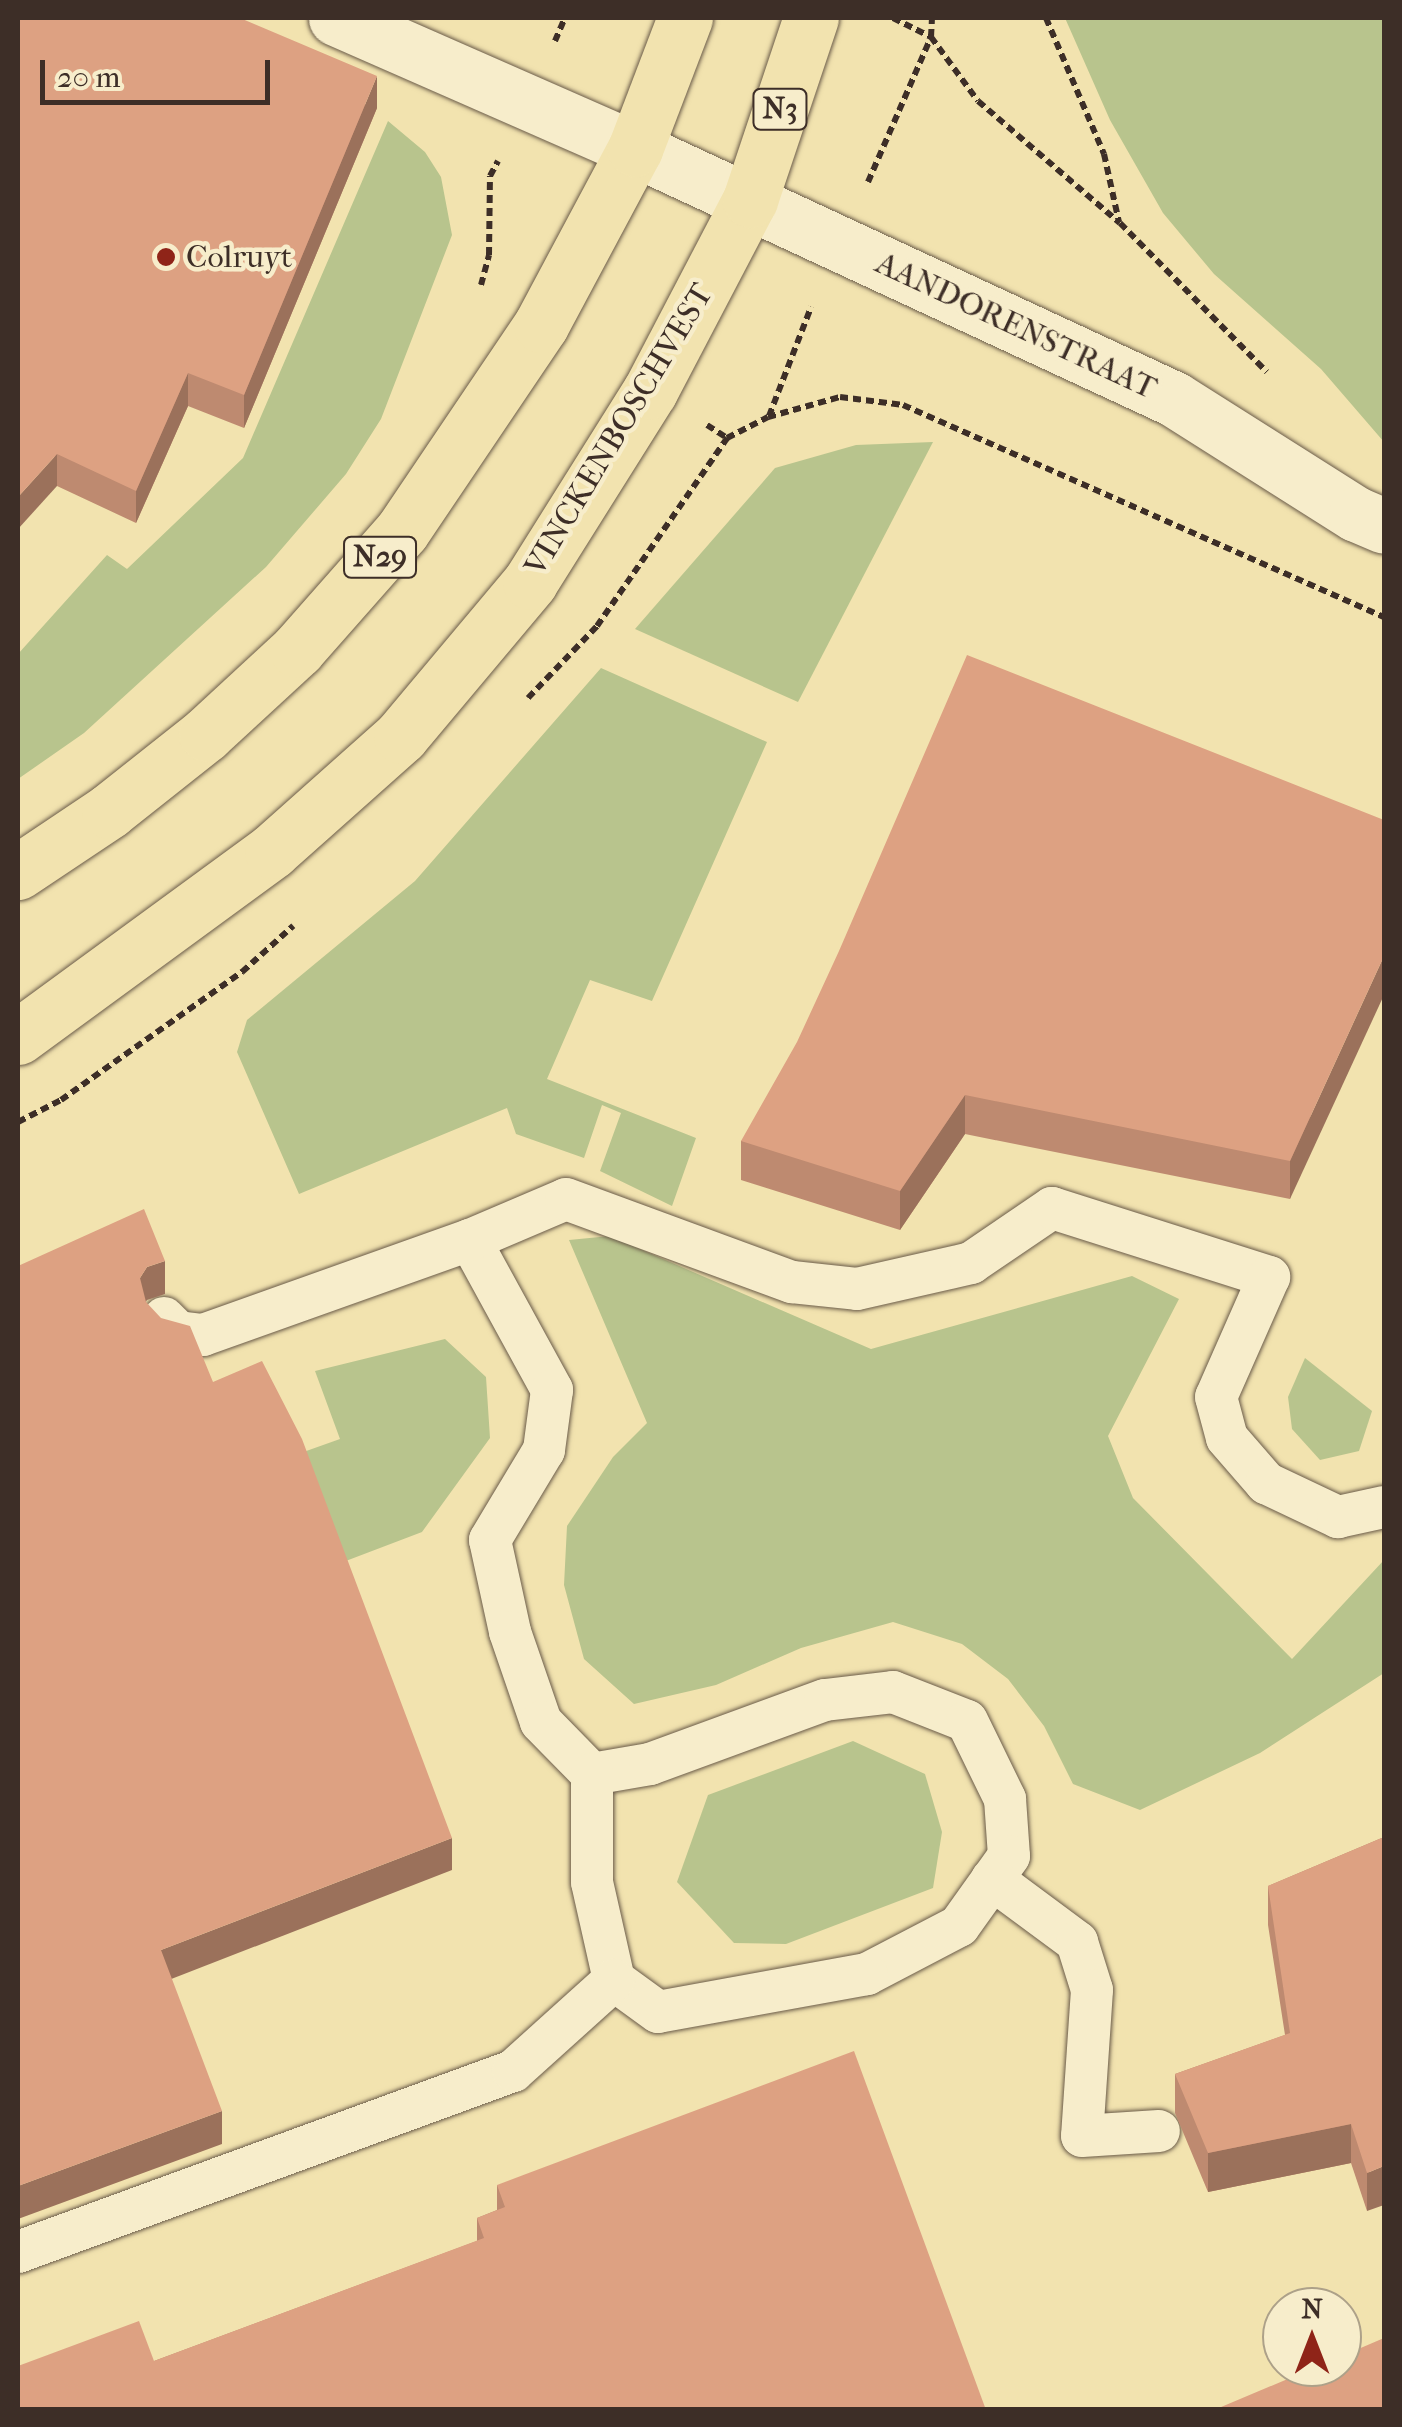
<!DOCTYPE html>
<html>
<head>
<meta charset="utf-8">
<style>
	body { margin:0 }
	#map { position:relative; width:1402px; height:2427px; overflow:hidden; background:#f2e3af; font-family:"IM FELL French Canon",serif }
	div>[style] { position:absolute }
	.green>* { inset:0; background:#b8c48d }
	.path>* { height:6px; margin-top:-3px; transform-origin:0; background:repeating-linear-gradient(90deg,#3d2e27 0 8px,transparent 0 13px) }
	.roads { filter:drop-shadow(0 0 2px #6a5b49) drop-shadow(0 0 2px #6a5b49) }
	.lane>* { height:42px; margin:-21px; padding:0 21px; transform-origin:21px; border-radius:21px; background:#f7edcb }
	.street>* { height:55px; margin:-27.5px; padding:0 27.5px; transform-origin:27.5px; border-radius:27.5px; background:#f7edcb }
	.secondary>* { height:55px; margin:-27.5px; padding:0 27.5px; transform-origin:27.5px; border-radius:27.5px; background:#f7edcb }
	.primary>* { height:55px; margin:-27.5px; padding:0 27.5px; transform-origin:27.5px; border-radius:27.5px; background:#f2e3af }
	.wall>* { inset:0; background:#be8a70 }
	.shaded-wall>* { inset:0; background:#9b715b }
	.building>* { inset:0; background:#dda182 }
	.dots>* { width:28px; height:28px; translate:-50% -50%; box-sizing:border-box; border:5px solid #f7edcb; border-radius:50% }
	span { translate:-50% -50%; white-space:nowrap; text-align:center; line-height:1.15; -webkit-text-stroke:9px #f7edcb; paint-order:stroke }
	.shield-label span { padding:2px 8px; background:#f7edcb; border:2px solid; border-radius:8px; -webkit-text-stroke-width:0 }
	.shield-label { font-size:30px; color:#3d2e27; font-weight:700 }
	.poi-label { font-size:32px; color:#3d2e27 }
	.left { translate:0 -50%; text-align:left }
	.street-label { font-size:32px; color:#3d2e27 }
	.frame { position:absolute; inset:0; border:20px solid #3d2e27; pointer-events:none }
	.north { position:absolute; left:1262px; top:2287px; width:100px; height:100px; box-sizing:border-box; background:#f7edcb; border:2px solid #ada189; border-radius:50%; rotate:0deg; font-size:28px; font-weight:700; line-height:40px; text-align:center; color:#3d2e27 }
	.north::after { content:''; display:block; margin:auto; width:35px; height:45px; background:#8f2418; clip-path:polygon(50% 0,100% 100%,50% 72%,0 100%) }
	.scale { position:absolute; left:40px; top:60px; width:230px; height:45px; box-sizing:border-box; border:5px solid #3d2e27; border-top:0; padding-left:12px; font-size:30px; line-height:35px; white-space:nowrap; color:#3d2e27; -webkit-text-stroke:8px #f7edcb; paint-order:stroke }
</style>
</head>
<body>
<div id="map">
	<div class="green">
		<i style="clip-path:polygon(1065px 18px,1384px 18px,1384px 442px,1321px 369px,1214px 274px,1163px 213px,1110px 120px)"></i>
		<i style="clip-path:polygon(388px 121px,425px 152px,441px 177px,452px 235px,381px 419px,346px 474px,266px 567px,84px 733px,18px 779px,18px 654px,107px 555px,127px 569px,243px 458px)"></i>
		<i style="clip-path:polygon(933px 442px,798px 702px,635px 629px,775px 468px,856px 445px)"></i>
		<i style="clip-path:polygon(601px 668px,767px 742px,652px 1001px,590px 980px,547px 1079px,696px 1138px,672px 1206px,600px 1171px,621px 1113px,602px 1105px,584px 1158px,516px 1134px,507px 1108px,299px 1194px,237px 1052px,247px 1020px,415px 881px)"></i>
		<i style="clip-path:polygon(610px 1236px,871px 1349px,1132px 1276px,1179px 1299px,1108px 1436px,1133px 1498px,1292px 1659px,1384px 1560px,1384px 1673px,1260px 1753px,1140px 1810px,1073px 1784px,1044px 1726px,1008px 1679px,962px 1644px,893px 1622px,801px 1648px,716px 1685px,634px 1704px,584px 1659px,564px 1585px,567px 1526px,613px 1457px,647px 1423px,569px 1240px)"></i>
		<i style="clip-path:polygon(445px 1339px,486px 1377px,490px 1438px,422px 1532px,330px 1567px,295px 1455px,340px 1439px,315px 1371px)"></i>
		<i style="clip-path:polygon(1305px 1358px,1372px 1411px,1359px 1451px,1320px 1460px,1292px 1429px,1288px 1397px)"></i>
		<i style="clip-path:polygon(853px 1741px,925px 1774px,942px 1832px,933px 1888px,786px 1944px,734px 1943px,677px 1882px,708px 1795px)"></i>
	</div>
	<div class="path">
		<i style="left:893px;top:18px;width:42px;rotate:26.6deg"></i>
		<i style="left:931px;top:37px;width:79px;rotate:53.7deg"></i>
		<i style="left:978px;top:101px;width:187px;rotate:40.7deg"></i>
		<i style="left:1120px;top:223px;width:209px;rotate:45.4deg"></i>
		<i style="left:1046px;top:18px;width:148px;rotate:66.9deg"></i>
		<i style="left:1104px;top:154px;width:70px;rotate:77.6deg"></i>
		<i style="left:555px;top:41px;width:25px;rotate:-67deg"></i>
		<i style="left:868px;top:182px;width:158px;rotate:-66.5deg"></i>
		<i style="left:931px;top:37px;width:19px;rotate:-87deg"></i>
		<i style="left:481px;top:285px;width:31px;rotate:-75deg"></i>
		<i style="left:489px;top:255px;width:79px;rotate:-89.3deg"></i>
		<i style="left:490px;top:176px;width:17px;rotate:-62deg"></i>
		<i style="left:769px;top:416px;width:117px;rotate:-68.9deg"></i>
		<i style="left:707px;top:425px;width:24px;rotate:33deg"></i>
		<i style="left:727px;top:438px;width:46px;rotate:-27.1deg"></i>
		<i style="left:768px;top:417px;width:75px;rotate:-15.5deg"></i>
		<i style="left:840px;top:397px;width:64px;rotate:7.2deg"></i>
		<i style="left:903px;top:405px;width:526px;rotate:23.79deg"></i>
		<i style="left:528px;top:698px;width:100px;rotate:-46.2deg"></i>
		<i style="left:597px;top:626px;width:229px;rotate:-55.3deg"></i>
		<i style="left:18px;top:1122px;width:48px;rotate:-27.1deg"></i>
		<i style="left:61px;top:1100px;width:222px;rotate:-35.3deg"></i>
		<i style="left:242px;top:972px;width:69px;rotate:-42deg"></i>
	</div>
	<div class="roads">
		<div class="lane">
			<i style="left:470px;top:1240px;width:171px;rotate:61.3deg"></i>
			<i style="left:552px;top:1390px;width:61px;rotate:97.6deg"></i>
			<i style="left:544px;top:1450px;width:105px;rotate:121deg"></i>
			<i style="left:490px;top:1540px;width:94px;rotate:77.7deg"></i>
			<i style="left:510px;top:1632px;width:95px;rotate:71deg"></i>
			<i style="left:541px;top:1722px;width:73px;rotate:45.6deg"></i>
			<i style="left:592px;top:1774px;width:59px;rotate:-9.8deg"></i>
			<i style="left:650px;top:1764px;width:186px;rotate:-20.1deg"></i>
			<i style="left:825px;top:1700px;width:68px;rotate:-6.7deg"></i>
			<i style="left:893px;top:1692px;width:79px;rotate:21.4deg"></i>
			<i style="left:967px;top:1721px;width:87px;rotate:64deg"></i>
			<i style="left:1005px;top:1799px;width:57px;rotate:86deg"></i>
			<i style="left:1009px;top:1856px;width:86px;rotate:125.5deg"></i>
			<i style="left:959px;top:1926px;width:104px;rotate:152.4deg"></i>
			<i style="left:867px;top:1974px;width:212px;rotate:169.7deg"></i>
			<i style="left:658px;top:2012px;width:54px;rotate:-144deg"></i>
			<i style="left:614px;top:1980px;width:100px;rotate:-102.7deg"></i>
			<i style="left:592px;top:1882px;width:108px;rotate:-90deg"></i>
			<i style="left:164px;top:1318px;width:20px;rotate:45deg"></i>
			<i style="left:178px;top:1332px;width:25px;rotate:7deg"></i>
			<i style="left:203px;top:1335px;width:283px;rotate:-19.6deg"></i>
			<i style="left:470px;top:1240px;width:104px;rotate:-23.1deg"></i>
			<i style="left:566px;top:1199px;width:241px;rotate:20.2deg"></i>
			<i style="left:792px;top:1282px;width:65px;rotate:6.1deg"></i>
			<i style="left:857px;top:1289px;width:117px;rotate:-12.8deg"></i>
			<i style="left:971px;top:1263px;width:98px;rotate:-34.2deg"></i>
			<i style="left:1052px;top:1208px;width:228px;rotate:17.6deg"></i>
			<i style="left:1269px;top:1277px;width:131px;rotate:113.8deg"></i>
			<i style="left:1216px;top:1397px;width:42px;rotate:75deg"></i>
			<i style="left:1227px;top:1438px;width:60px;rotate:49.1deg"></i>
			<i style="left:1266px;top:1483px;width:80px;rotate:25.3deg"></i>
			<i style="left:1338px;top:1517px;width:47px;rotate:-12.3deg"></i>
			<i style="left:992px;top:1879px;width:106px;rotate:36.5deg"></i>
			<i style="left:1077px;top:1942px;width:50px;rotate:72.6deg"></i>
			<i style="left:1092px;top:1990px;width:146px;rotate:93.9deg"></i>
			<i style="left:1082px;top:2136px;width:77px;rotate:-3.7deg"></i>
			<i style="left:18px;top:2252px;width:527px;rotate:-20.09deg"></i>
			<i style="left:513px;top:2071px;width:136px;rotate:-42deg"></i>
		</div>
		<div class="street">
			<i style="left:336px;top:18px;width:326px;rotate:23.7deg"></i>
		</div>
		<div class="secondary">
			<i style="left:635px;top:149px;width:594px;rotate:24.88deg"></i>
			<i style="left:1174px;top:399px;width:215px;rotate:32.3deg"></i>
			<i style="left:1356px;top:514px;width:30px;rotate:23deg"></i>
		</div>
		<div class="primary">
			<i style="left:18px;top:872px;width:110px;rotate:-33.8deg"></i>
			<i style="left:109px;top:811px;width:124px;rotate:-38.4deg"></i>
			<i style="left:206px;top:734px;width:124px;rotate:-42.7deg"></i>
			<i style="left:297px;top:650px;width:159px;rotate:-48.6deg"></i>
			<i style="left:402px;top:531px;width:249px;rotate:-56deg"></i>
			<i style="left:541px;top:325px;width:200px;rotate:-61.9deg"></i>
			<i style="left:635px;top:149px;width:140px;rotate:-69.1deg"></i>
			<i style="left:18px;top:1037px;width:315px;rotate:-36.2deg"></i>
			<i style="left:272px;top:851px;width:173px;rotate:-41.7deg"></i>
			<i style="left:401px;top:736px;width:201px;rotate:-50deg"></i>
			<i style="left:530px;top:582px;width:226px;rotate:-57.9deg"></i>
			<i style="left:650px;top:391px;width:216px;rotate:-62.4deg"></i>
			<i style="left:750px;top:200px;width:192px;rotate:-71.5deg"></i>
		</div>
	</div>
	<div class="wall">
		<i style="clip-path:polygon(18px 18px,377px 108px,244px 428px,188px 406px,136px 523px,57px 486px)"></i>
		<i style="clip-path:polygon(1384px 820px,1290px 1199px,965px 1134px,900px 1230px,741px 1180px,741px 1141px)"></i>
		<i style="clip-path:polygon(1384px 1837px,1367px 2211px,1351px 2163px,1208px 2192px,1175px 2113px,1175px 2074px,1285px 2035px,1268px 1925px,1268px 1886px)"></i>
		<i style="clip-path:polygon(497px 2185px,986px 2410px,154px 2361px,477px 2241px,477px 2218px,497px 2210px)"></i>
	</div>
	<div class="shaded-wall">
		<i style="clip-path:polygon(377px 76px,377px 108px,244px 428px,244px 395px)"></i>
		<i style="clip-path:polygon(188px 373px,188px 406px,136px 523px,136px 491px)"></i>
		<i style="clip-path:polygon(57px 454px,57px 486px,18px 529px,18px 497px)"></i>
		<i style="clip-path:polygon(1384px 956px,1384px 995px,1290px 1199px,1290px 1161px)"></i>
		<i style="clip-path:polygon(965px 1095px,965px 1134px,900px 1230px,900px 1191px)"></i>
		<i style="clip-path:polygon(165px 1261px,165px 1294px,147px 1300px,140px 1311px,140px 1278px,147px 1267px)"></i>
		<i style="clip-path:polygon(452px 1838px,452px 1870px,161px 1983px,161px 1950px)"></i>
		<i style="clip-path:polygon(222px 2111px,222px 2144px,18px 2219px,18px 2186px)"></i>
		<i style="clip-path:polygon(1351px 2124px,1351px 2163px,1208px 2192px,1208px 2153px)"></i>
		<i style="clip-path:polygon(1384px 2166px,1384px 2205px,1367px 2211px,1367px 2173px)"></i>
	</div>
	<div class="building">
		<i style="clip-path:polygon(18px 18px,240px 18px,377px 76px,244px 395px,188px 373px,136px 491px,57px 454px,18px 497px)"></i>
		<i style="clip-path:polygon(967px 655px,1384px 820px,1384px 956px,1290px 1161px,965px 1095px,900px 1191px,741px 1141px,797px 1042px,839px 951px)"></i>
		<i style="clip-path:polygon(144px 1209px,165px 1261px,147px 1267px,140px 1278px,146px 1302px,161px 1318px,190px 1326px,213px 1382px,262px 1361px,302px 1439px,452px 1838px,161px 1950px,222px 2111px,18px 2186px,18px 1266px)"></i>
		<i style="clip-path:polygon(1384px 1837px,1384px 2166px,1367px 2173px,1351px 2124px,1208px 2153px,1175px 2074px,1290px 2033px,1268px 1886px)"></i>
		<i style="clip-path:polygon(854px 2051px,986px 2410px,18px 2410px,18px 2366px,139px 2321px,154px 2361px,484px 2238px,477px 2218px,505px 2207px,497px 2185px)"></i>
		<i style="clip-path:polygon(1384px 2338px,1384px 2410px,1214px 2410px,1316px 2367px,1342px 2367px,1342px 2356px)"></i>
	</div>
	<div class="dots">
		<i style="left:166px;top:257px;background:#8f2418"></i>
	</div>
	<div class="shield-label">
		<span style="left:780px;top:109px">N3</span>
		<span style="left:380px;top:557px">N29</span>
	</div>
	<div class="poi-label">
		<span class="left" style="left:186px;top:257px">Colruyt</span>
	</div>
	<div class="street-label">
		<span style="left:1016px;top:326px;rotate:25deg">AANDORENSTRAAT</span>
		<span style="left:619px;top:430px;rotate:-59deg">VINCKENBOSCHVEST</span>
	</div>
	<div class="frame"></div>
	<div class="north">N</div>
	<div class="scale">20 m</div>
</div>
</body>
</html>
